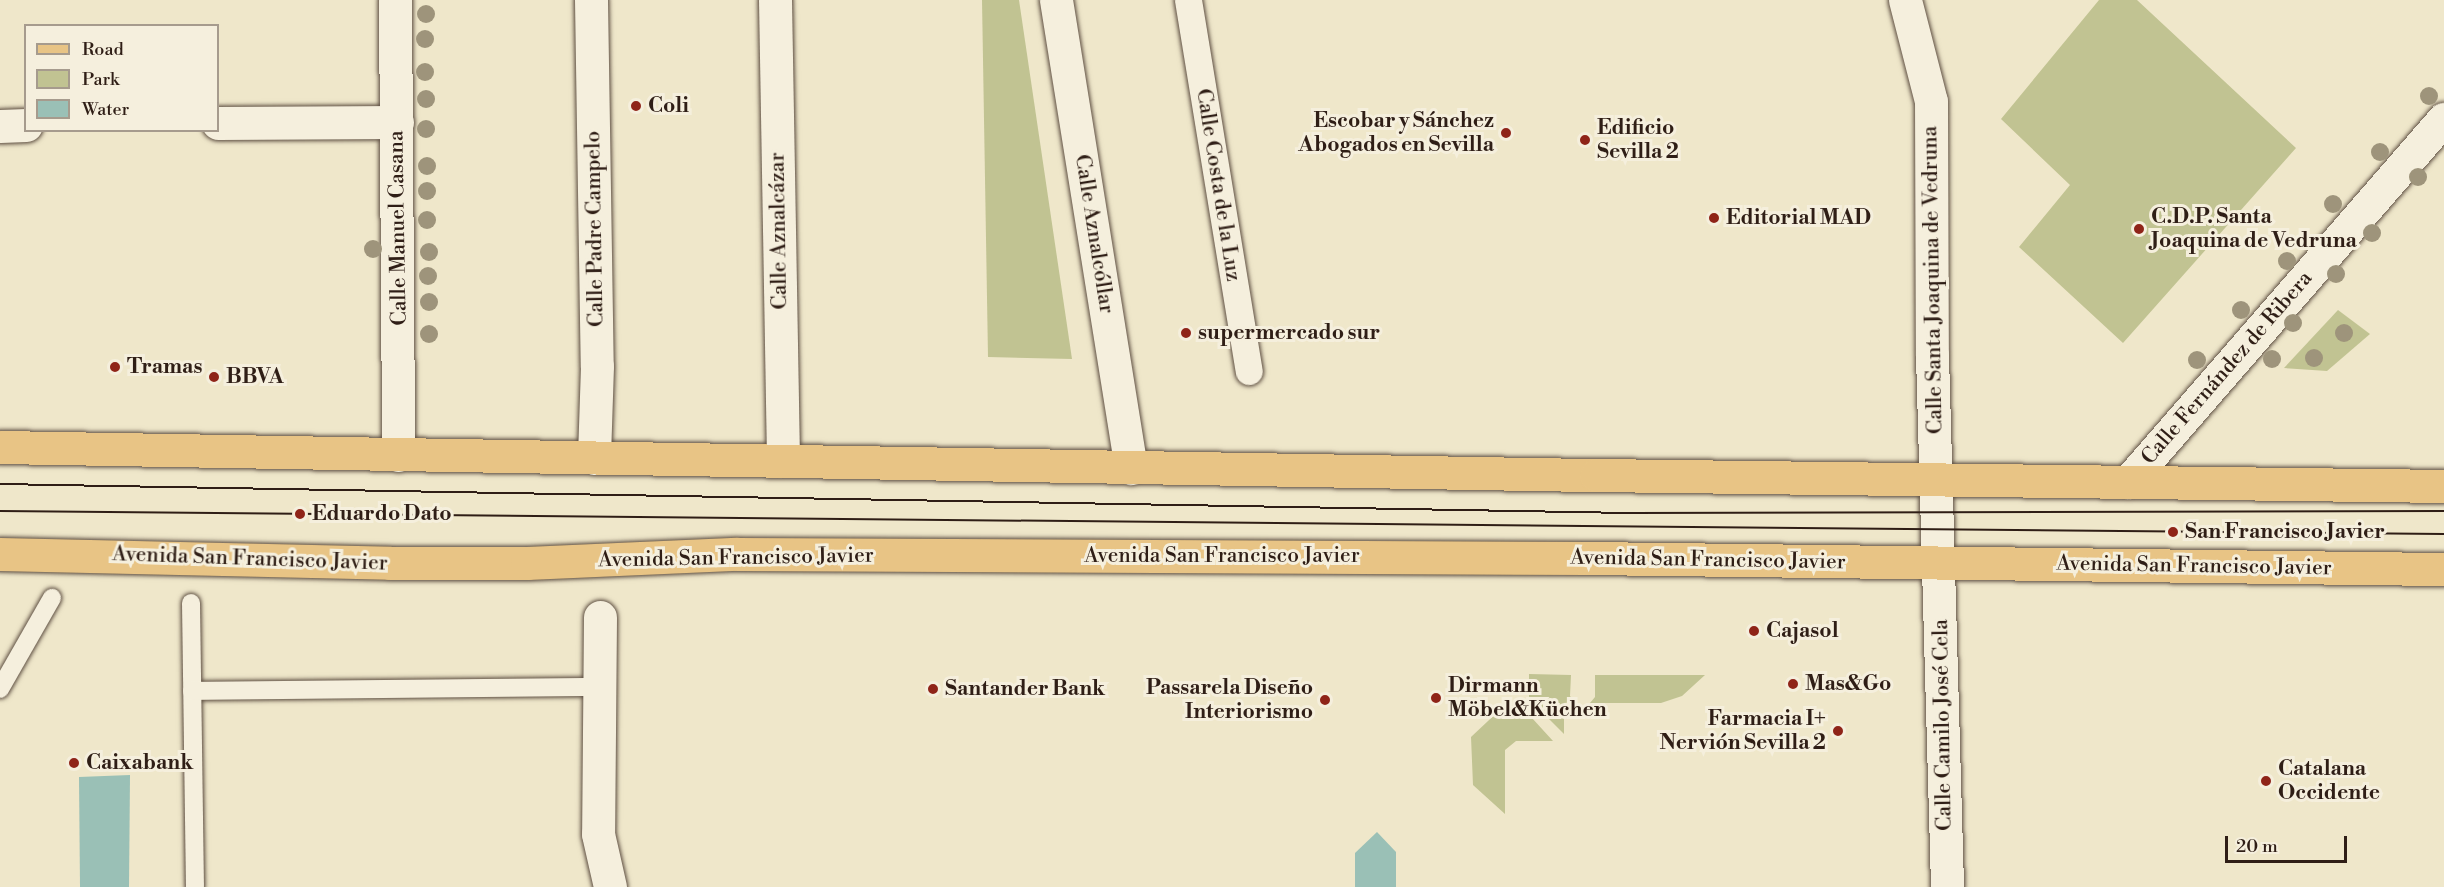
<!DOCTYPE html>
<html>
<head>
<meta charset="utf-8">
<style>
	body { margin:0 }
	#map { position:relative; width:2444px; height:887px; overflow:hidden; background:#efe7ca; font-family:"Libre Bodoni",serif }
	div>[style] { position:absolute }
	.green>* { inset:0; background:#c1c392 }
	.water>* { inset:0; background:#9ac0b6 }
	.roads { filter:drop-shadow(0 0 2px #5f5043) drop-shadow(0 0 2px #5f5043) }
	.service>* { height:18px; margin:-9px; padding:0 9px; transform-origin:9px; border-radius:9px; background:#f5efdd }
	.pedestrian>* { height:27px; margin:-13.5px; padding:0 13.5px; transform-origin:13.5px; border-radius:13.5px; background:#f5efdd }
	.minor>* { height:33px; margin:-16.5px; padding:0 16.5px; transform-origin:16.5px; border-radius:16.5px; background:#f5efdd }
	.primary>* { height:33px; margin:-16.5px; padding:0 16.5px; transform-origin:16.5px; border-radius:16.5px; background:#e8c485 }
	.tram>* { height:1.5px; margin:-0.75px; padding:0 0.75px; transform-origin:0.75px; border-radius:0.75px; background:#2f1e16 }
	.trees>* { width:18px; height:18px; margin:-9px; border-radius:50%; background:#9e947b }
	.dots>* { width:16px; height:16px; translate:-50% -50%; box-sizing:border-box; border:3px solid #f5efdd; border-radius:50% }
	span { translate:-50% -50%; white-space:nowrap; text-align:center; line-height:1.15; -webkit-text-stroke:6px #f5efdd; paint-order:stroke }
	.poi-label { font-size:21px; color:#2f1e16; font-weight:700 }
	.left { translate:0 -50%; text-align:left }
	.right { translate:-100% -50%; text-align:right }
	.street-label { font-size:21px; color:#2f1e16 }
	.legend { position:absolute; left:24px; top:24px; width:195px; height:108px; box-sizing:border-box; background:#f5efdd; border:2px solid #a69b8d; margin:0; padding:8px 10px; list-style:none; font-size:18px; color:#2f1e16 }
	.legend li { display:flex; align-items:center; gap:12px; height:30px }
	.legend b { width:30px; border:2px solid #a69b8d }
	.scale { position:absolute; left:2225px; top:836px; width:122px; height:27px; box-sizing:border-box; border:3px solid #2f1e16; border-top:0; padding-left:8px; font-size:18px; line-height:21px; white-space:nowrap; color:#2f1e16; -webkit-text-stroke:4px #f5efdd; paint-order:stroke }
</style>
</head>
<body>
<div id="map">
	<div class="green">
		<i style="clip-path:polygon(982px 0,1019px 0,1072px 359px,988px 357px)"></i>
		<i style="clip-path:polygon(2099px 0,2137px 0,2296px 148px,2123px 343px,2019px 247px,2070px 185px,2001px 119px)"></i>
		<i style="clip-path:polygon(2338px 310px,2370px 334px,2327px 371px,2284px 368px)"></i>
		<i style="clip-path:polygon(1529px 674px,1571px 675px,1570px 696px,1575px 702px,1564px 703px,1564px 734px,1529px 699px)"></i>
		<i style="clip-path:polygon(1595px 675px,1705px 675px,1682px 696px,1661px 703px,1590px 703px,1595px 697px)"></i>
		<i style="clip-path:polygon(1505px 705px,1520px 705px,1553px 741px,1516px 741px,1505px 750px,1505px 814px,1473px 785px,1471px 737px)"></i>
	</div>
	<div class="water">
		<i style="clip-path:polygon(130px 775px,129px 887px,80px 887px,79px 777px)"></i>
		<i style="clip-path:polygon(1377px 832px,1396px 852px,1396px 887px,1355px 887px,1355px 853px)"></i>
	</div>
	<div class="roads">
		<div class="service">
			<i style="left:191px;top:603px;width:284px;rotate:89.2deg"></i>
			<i style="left:0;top:689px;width:105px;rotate:-60.3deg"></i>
			<i style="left:192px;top:691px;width:408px;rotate:-0.6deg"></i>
		</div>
		<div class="pedestrian">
			<i style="left:1188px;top:0;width:376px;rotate:80.7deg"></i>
		</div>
		<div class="minor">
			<i style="left:395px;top:0;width:455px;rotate:89.6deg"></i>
			<i style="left:591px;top:0;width:366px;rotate:89.1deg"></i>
			<i style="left:597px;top:366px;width:92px;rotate:91.9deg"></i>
			<i style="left:775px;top:0;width:461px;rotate:89deg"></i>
			<i style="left:1056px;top:0;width:474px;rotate:80.9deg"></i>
			<i style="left:1905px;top:0;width:104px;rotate:75.6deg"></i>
			<i style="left:1931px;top:101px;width:254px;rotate:89.8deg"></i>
			<i style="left:1932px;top:355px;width:532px;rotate:88.38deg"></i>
			<i style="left:218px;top:123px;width:179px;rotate:-0.3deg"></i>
			<i style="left:0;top:126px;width:26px;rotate:-2deg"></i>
			<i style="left:2128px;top:482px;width:481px;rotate:-49deg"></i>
			<i style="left:600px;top:617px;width:217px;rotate:90.5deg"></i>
			<i style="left:598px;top:834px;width:54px;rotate:77.2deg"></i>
		</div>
		<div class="primary">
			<i style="left:0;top:447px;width:1596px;rotate:1.01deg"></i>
			<i style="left:1596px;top:475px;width:848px;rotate:0.74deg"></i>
			<i style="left:0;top:554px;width:390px;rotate:1.3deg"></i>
			<i style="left:390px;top:563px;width:137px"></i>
			<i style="left:527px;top:563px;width:210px;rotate:-2.5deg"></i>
			<i style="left:737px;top:554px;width:851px;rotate:0.27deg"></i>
			<i style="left:1588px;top:558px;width:856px;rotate:0.74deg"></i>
		</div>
	</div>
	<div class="tram">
		<i style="left:0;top:484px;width:1634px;rotate:1.02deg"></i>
		<i style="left:1634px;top:513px;width:810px;rotate:-0.14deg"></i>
		<i style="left:0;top:511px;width:2444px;rotate:0.54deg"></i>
	</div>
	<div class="trees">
		<i style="left:426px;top:14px"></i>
		<i style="left:425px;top:39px"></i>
		<i style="left:425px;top:72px"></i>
		<i style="left:2429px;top:96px"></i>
		<i style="left:426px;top:99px"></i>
		<i style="left:426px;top:129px"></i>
		<i style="left:2380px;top:152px"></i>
		<i style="left:427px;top:166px"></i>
		<i style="left:2418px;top:177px"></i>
		<i style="left:427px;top:191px"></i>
		<i style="left:2333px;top:204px"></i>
		<i style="left:427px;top:220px"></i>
		<i style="left:2372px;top:233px"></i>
		<i style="left:373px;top:249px"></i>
		<i style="left:429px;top:252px"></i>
		<i style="left:2287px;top:261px"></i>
		<i style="left:2336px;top:274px"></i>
		<i style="left:428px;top:276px"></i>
		<i style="left:429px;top:302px"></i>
		<i style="left:2241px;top:310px"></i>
		<i style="left:2293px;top:323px"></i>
		<i style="left:2344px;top:333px"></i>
		<i style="left:429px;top:334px"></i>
		<i style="left:2314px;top:358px"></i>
		<i style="left:2272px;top:359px"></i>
		<i style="left:2197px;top:360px"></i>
	</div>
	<div class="dots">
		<i style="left:636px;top:106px;background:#8f2418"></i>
		<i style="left:1506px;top:133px;background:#8f2418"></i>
		<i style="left:1585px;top:140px;background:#8f2418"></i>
		<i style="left:1714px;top:218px;background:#8f2418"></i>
		<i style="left:2139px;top:229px;background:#8f2418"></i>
		<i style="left:1186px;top:333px;background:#8f2418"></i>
		<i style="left:115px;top:367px;background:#8f2418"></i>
		<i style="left:214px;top:377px;background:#8f2418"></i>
		<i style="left:300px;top:514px;background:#8f2418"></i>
		<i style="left:2173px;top:532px;background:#8f2418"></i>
		<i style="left:1754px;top:631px;background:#8f2418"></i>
		<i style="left:1793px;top:684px;background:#8f2418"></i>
		<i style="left:933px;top:689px;background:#8f2418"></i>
		<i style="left:1436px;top:698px;background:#8f2418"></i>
		<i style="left:1325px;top:700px;background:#8f2418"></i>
		<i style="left:1838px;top:731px;background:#8f2418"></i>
		<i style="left:74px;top:763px;background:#8f2418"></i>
		<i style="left:2266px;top:781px;background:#8f2418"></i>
	</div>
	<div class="poi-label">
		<span class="left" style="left:648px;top:106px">Coli</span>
		<span class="right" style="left:1494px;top:133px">Escobar y Sánchez<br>Abogados en Sevilla</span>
		<span class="left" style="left:1597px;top:140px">Edificio<br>Sevilla 2</span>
		<span class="left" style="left:2151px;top:229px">C.D.P. Santa<br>Joaquina de Vedruna</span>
		<span class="left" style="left:1726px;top:218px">Editorial MAD</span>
		<span class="left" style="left:1198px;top:333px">supermercado sur</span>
		<span class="left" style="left:127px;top:367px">Tramas</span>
		<span class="left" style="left:226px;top:377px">BBVA</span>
		<span class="left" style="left:312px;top:514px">Eduardo Dato</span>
		<span class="left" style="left:2185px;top:532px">San Francisco Javier</span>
		<span class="left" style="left:1766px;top:631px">Cajasol</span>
		<span class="left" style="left:1805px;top:684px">Mas&amp;Go</span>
		<span class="left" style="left:1448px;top:698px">Dirmann<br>Möbel&amp;Küchen</span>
		<span class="right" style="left:1313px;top:700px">Passarela Diseño<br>Interiorismo</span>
		<span class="left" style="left:945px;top:689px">Santander Bank</span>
		<span class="right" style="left:1826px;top:731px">Farmacia I+<br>Nervión Sevilla 2</span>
		<span class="left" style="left:86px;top:763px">Caixabank</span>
		<span class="left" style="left:2278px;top:781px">Catalana<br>Occidente</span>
	</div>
	<div class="street-label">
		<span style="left:1218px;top:185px;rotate:81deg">Calle Costa de la Luz</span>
		<span style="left:398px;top:228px;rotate:-91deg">Calle Manuel Casana</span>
		<span style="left:595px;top:229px;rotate:-91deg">Calle Padre Campelo</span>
		<span style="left:779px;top:231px;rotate:-91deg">Calle Aznalcázar</span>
		<span style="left:1094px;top:234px;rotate:81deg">Calle Aznalcóllar</span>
		<span style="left:1933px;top:280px;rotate:-91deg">Calle Santa Joaquina de Vedruna</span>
		<span style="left:2227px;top:368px;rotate:-49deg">Calle Fernández de Ribera</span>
		<span style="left:1222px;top:556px">Avenida San Francisco Javier</span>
		<span style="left:736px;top:558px;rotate:-1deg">Avenida San Francisco Javier</span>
		<span style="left:250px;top:559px;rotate:2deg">Avenida San Francisco Javier</span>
		<span style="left:1708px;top:560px;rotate:1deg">Avenida San Francisco Javier</span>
		<span style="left:2194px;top:566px;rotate:1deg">Avenida San Francisco Javier</span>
		<span style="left:1943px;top:725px;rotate:-91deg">Calle Camilo José Cela</span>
	</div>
	<ul class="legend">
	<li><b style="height:8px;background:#e8c485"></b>Road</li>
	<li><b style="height:16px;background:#c1c392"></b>Park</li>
	<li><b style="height:16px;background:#9ac0b6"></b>Water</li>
	</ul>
	<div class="scale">20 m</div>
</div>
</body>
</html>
